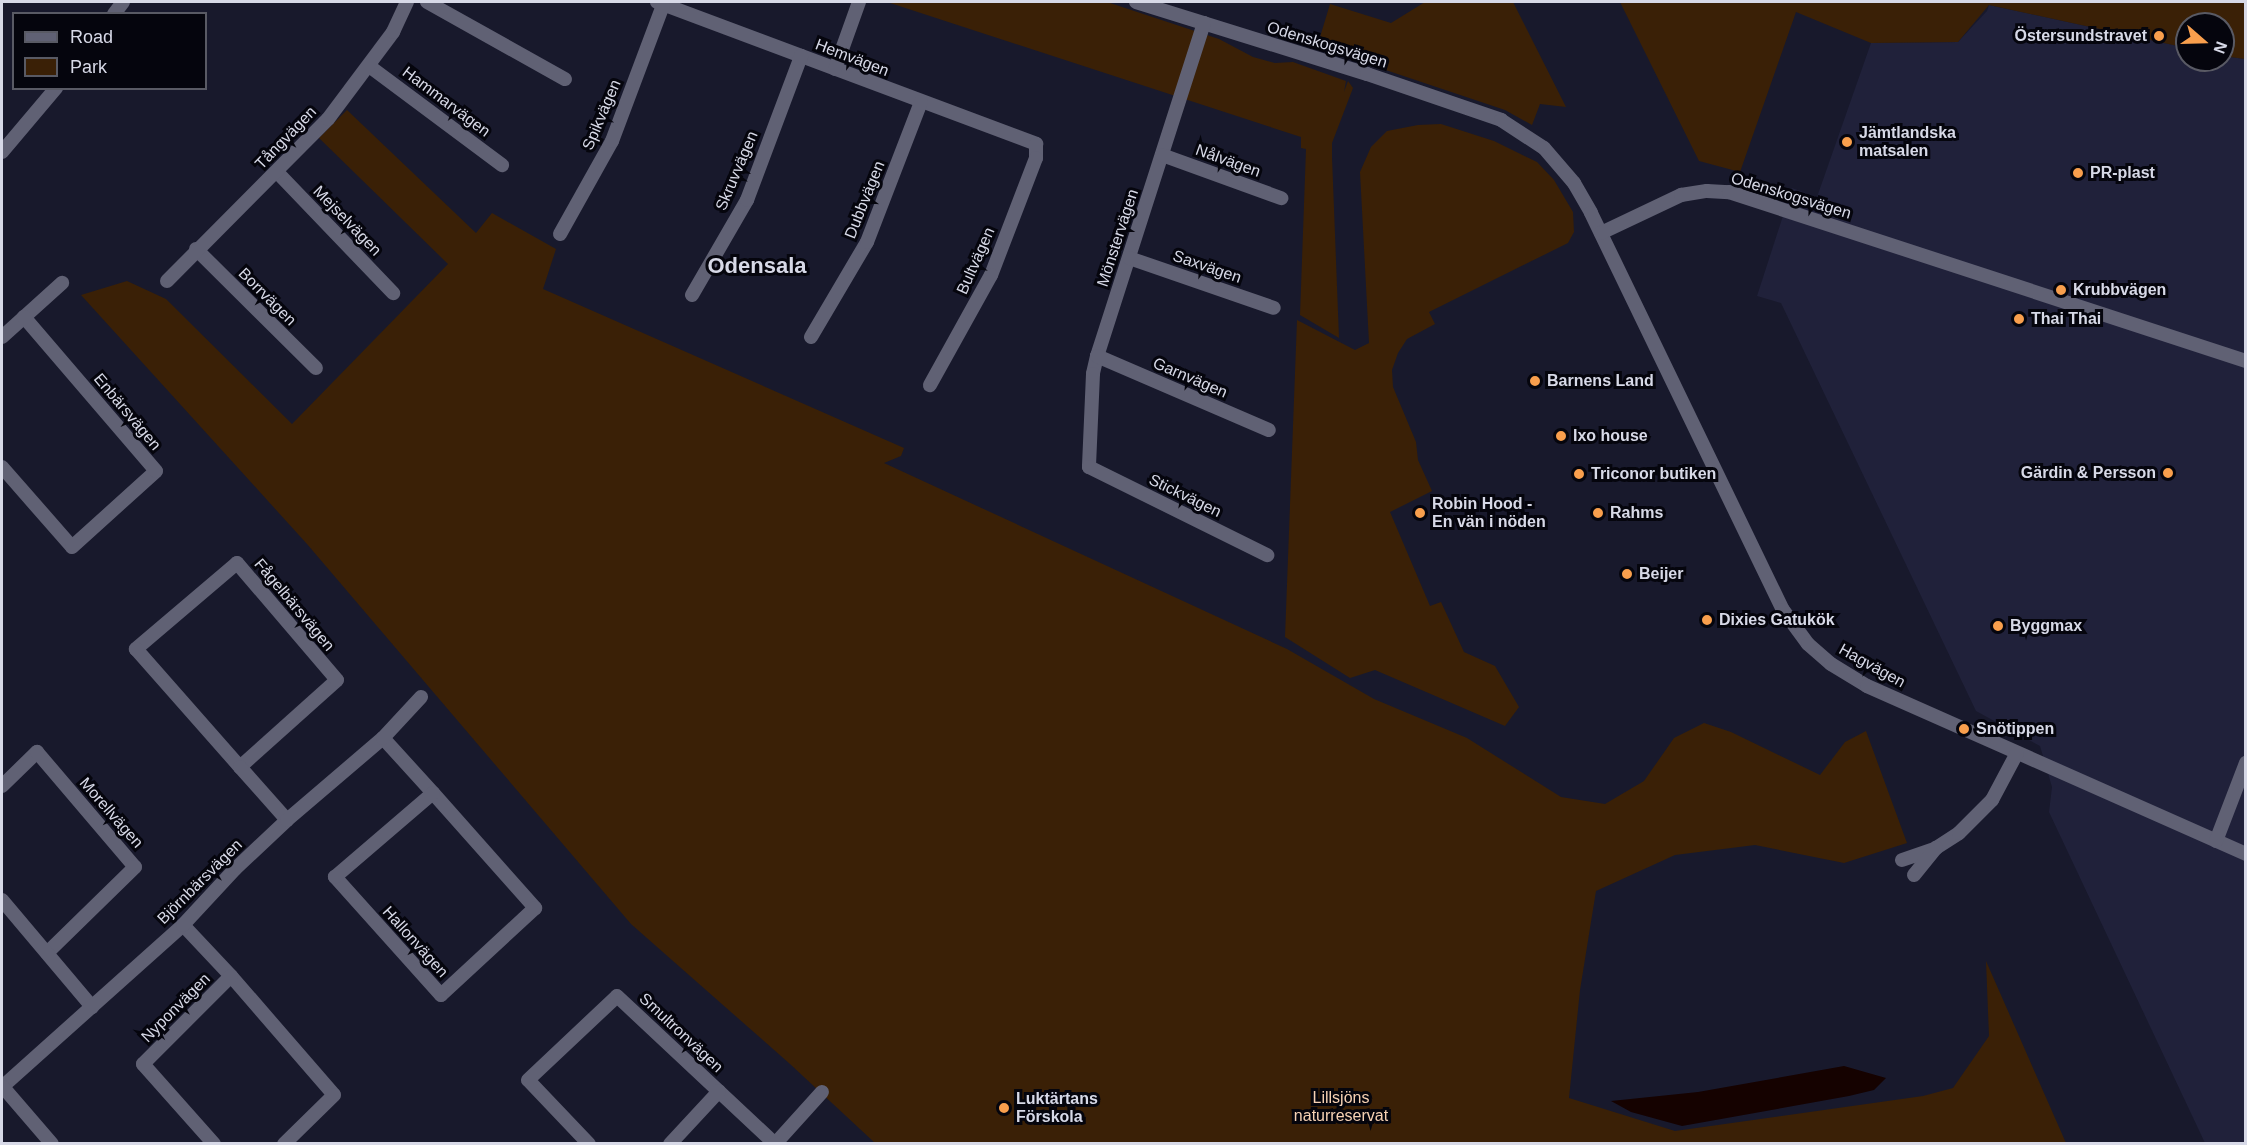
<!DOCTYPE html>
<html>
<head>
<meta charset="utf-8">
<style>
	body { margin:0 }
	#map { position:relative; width:2247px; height:1145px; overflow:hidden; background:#18192c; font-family:Helvetica,sans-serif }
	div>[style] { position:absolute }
	.built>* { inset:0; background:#20213a }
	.green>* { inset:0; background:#3a2006 }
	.water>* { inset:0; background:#150200 }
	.minor>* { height:14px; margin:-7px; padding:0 7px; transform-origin:7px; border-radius:7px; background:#606174 }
	.dots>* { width:16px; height:16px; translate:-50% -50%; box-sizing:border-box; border:3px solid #05050d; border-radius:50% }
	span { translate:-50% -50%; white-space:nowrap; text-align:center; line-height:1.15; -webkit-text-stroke:6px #05050d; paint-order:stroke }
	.poi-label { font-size:16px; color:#d7d9e7; font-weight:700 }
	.right { translate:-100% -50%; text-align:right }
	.left { translate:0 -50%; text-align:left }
	.street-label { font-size:16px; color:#d7d9e7 }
	.park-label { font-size:16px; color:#f7d2b4 }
	.district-label { font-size:22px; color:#d7d9e7; font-weight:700 }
	.frame { position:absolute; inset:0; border:3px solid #d7d9e7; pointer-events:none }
	.legend { position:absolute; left:12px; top:12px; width:195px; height:78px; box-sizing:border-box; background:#05050d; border:2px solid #595a64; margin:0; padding:8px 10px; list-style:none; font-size:18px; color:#d7d9e7 }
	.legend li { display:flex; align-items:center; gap:12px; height:30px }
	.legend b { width:30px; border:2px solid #595a64 }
	.north { position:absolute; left:2175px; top:12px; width:60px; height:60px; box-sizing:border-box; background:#05050d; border:2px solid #595a64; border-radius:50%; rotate:110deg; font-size:16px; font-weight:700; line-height:24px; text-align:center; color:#d7d9e7 }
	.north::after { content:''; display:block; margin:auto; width:21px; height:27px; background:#f99f4d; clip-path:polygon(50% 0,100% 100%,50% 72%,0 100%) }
</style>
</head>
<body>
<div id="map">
	<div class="built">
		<i style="clip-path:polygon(1989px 5px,2187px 48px,2187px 60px,2223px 60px,2223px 56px,2245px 59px,2245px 1143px,2205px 1143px,2049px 812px,2052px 787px,2040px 746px,1976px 711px,1781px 303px,1757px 296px,1792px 188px,1817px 197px,1871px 43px,1958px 42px,1987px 11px)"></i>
	</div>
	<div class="green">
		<i style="clip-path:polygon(887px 2px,1107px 2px,1219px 39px,1253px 57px,1275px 63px,1293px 62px,1346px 81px,1344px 92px,1348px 81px,1353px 88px,1332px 143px,1332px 157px,1339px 338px,1300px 315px,1306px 149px,1301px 148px,1301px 137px)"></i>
		<i style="clip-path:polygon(1425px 2px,1513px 2px,1566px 107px,1540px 104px,1532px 125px,1505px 110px,1317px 47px,1330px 4px,1391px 23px)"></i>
		<i style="clip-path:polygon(1620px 2px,2245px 2px,2245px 59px,2223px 56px,2223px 24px,2187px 24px,2187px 48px,1989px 5px,1958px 42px,1871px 43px,1796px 12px,1740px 172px,1699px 161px)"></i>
		<i style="clip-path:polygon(347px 110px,476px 233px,492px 213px,556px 249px,543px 289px,904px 448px,901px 456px,884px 463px,1287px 649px,1374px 699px,1467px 738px,1561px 797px,1605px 804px,1644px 781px,1674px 738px,1704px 723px,1731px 732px,1820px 775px,1845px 742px,1866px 731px,1907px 843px,1844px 863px,1755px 845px,1675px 855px,1596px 891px,1580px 990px,1569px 1098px,1675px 1131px,1923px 1096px,1953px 1088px,1989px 1036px,1986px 961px,2066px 1143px,875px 1143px,790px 1064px,631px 924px,307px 544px,81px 295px,127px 281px,166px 299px,292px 424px,448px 264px,319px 138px)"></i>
		<i style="clip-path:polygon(1441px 124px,1494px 141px,1537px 162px,1554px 180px,1573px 212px,1574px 232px,1568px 243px,1429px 312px,1435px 324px,1407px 339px,1398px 353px,1392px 370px,1393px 387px,1416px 442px,1418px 460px,1432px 491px,1390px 512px,1430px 606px,1441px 602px,1464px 652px,1495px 666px,1519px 707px,1505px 726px,1375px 670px,1350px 678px,1285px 637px,1297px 320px,1355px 350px,1369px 343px,1360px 172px,1371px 147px,1387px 131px,1418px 125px)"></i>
	</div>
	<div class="water">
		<i style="clip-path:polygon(1844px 1066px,1886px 1078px,1874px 1090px,1849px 1096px,1682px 1126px,1631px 1112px,1611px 1101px,1698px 1092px)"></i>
	</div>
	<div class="minor">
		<i style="left:427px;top:2px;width:158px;rotate:29.2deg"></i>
		<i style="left:657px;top:2px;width:405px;rotate:20.5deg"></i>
		<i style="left:1036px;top:144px;width:14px;rotate:90deg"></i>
		<i style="left:1036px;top:158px;width:125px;rotate:111deg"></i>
		<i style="left:991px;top:275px;width:126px;rotate:119deg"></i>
		<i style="left:1136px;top:2px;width:242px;rotate:17.3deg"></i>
		<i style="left:1367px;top:74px;width:142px;rotate:18.9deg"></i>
		<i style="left:1501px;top:120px;width:51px;rotate:33.1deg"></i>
		<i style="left:1544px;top:148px;width:46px;rotate:49.4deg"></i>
		<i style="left:1574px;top:183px;width:34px;rotate:60deg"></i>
		<i style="left:1591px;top:213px;width:441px;rotate:64.2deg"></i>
		<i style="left:1783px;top:610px;width:42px;rotate:53.7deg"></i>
		<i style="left:1808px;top:644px;width:30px;rotate:41deg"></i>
		<i style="left:1831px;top:664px;width:42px;rotate:31.4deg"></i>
		<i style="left:1867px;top:686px;width:415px;rotate:23.9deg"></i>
		<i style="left:114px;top:14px;width:15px;rotate:-53deg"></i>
		<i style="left:1204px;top:23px;width:350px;rotate:107.8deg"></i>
		<i style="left:1097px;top:356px;width:18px;rotate:103deg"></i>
		<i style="left:1093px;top:374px;width:93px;rotate:92.5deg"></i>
		<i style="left:1089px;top:467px;width:199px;rotate:26.3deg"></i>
		<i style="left:369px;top:66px;width:166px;rotate:36.7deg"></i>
		<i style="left:835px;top:69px;width:71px;rotate:-70.3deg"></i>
		<i style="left:2px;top:152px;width:84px;rotate:-49.8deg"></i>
		<i style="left:1162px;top:155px;width:127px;rotate:19.9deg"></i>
		<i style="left:277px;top:172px;width:168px;rotate:46.2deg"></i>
		<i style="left:1601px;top:233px;width:89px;rotate:-25.4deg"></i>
		<i style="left:1681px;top:195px;width:26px;rotate:-9deg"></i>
		<i style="left:1707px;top:191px;width:22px;rotate:3deg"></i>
		<i style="left:1729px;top:192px;width:544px;rotate:18.1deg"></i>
		<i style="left:560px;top:234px;width:107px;rotate:-60.8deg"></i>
		<i style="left:612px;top:141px;width:145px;rotate:-69.4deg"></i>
		<i style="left:196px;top:249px;width:169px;rotate:44.8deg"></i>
		<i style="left:1129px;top:258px;width:153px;rotate:19deg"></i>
		<i style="left:167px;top:281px;width:228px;rotate:-45.2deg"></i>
		<i style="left:328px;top:119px;width:109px;rotate:-53.2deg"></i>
		<i style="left:393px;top:32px;width:33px;rotate:-65deg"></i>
		<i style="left:692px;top:295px;width:110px;rotate:-59.9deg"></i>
		<i style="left:747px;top:200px;width:154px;rotate:-69.4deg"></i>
		<i style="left:2px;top:337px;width:81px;rotate:-42deg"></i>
		<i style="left:811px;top:337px;width:110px;rotate:-59.5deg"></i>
		<i style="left:867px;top:242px;width:150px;rotate:-68.9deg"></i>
		<i style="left:1097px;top:356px;width:187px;rotate:23.3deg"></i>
		<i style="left:2px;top:467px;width:106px;rotate:48.8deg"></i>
		<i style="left:72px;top:547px;width:113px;rotate:-42.1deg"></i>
		<i style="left:156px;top:471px;width:203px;rotate:-130.6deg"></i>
		<i style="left:383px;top:738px;width:74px;rotate:47.7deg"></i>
		<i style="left:433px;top:793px;width:154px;rotate:48.4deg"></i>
		<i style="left:535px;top:908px;width:128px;rotate:137.2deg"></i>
		<i style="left:441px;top:995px;width:159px;rotate:-131.9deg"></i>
		<i style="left:335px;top:877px;width:129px;rotate:-40.6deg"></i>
		<i style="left:240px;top:767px;width:130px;rotate:-41.9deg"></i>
		<i style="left:337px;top:680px;width:154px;rotate:-130.5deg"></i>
		<i style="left:237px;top:563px;width:133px;rotate:139.6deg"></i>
		<i style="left:136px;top:649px;width:157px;rotate:48.6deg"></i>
		<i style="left:240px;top:767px;width:71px;rotate:48.4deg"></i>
		<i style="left:2px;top:786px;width:49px;rotate:-44.2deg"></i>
		<i style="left:37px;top:752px;width:151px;rotate:49.6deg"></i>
		<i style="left:135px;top:867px;width:123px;rotate:135.7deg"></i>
		<i style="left:2216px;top:841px;width:84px;rotate:-69deg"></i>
		<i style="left:1902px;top:860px;width:36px;rotate:-19deg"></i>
		<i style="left:1936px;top:848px;width:27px;rotate:-33deg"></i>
		<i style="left:1959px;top:833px;width:47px;rotate:-45deg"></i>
		<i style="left:1992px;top:800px;width:53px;rotate:-62deg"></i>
		<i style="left:1914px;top:875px;width:35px;rotate:-51deg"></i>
		<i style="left:2px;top:900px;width:140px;rotate:49.9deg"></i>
		<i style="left:183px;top:925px;width:70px;rotate:46.7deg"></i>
		<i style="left:231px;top:976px;width:157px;rotate:49.1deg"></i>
		<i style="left:334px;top:1095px;width:70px;rotate:135.6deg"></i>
		<i style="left:2px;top:1087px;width:243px;rotate:-41.8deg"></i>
		<i style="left:183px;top:925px;width:76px;rotate:-47.1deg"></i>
		<i style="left:235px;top:869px;width:71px;rotate:-43.3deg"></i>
		<i style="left:287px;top:820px;width:126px;rotate:-40.5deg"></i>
		<i style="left:383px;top:738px;width:56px;rotate:-47.2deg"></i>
		<i style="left:3px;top:1087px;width:75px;rotate:49.3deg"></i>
		<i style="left:214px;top:1144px;width:107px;rotate:-131.6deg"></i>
		<i style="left:143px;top:1064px;width:124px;rotate:-45deg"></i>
		<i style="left:589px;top:1144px;width:88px;rotate:-133.6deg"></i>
		<i style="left:528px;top:1080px;width:122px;rotate:-43.3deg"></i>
		<i style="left:617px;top:996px;width:216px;rotate:43.1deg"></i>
		<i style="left:670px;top:1144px;width:72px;rotate:-47.2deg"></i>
		<i style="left:775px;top:1144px;width:70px;rotate:-47.9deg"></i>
	</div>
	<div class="dots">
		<i style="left:2159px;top:36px;background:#f99f4d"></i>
		<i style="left:1847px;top:142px;background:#f99f4d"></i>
		<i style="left:2078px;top:173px;background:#f99f4d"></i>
		<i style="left:2061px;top:290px;background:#f99f4d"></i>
		<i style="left:2019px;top:319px;background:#f99f4d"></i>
		<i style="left:1535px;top:381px;background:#f99f4d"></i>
		<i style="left:1561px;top:436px;background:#f99f4d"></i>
		<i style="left:2168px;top:473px;background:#f99f4d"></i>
		<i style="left:1579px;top:474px;background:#f99f4d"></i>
		<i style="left:1420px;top:513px;background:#f99f4d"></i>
		<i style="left:1598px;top:513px;background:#f99f4d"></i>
		<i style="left:1627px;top:574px;background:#f99f4d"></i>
		<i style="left:1707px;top:620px;background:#f99f4d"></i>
		<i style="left:1998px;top:626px;background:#f99f4d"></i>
		<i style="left:1964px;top:729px;background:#f99f4d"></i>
		<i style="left:1004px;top:1108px;background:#f99f4d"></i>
	</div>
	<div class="poi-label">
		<span class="right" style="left:2147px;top:36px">Östersundstravet</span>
		<span class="left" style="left:1859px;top:142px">Jämtlandska<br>matsalen</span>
		<span class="left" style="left:2090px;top:173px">PR-plast</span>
		<span class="left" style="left:2073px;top:290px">Krubbvägen</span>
		<span class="left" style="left:2031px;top:319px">Thai Thai</span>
		<span class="left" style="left:1547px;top:381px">Barnens Land</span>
		<span class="left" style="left:1573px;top:436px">Ixo house</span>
		<span class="right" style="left:2156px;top:473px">Gärdin &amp; Persson</span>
		<span class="left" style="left:1591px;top:474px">Triconor butiken</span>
		<span class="left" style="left:1432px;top:513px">Robin Hood -<br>En vän i nöden</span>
		<span class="left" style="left:1610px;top:513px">Rahms</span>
		<span class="left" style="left:1639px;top:574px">Beijer</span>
		<span class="left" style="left:1719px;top:620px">Dixies Gatukök</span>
		<span class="left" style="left:2010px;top:626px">Byggmax</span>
		<span class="left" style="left:1976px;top:729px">Snötippen</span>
		<span class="left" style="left:1016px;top:1108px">Luktärtans<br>Förskola</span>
	</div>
	<div class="street-label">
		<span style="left:1327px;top:45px;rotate:17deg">Odenskogsvägen</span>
		<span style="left:852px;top:58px;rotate:21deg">Hemvägen</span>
		<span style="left:446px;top:102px;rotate:37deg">Hammarvägen</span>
		<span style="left:602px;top:115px;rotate:-67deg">Spikvägen</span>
		<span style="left:286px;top:138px;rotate:-46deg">Tångvägen</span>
		<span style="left:1228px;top:161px;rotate:20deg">Nålvägen</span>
		<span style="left:737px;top:171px;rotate:-67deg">Skruvvägen</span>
		<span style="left:1791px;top:196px;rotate:17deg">Odenskogsvägen</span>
		<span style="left:865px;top:200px;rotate:-68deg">Dubbvägen</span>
		<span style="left:347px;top:221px;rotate:46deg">Mejselvägen</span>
		<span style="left:1118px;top:238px;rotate:-72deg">Mönstervägen</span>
		<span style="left:976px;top:261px;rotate:-66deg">Bultvägen</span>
		<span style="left:1207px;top:267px;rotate:19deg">Saxvägen</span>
		<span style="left:267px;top:297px;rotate:45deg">Borrvägen</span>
		<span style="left:1190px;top:378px;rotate:23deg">Garnvägen</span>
		<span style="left:127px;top:412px;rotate:50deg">Enbärsvägen</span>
		<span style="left:1185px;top:496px;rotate:26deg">Stickvägen</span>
		<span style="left:294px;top:605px;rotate:50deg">Fågelbärsvägen</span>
		<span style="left:1872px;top:666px;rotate:29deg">Hagvägen</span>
		<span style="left:111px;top:813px;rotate:49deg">Morellvägen</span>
		<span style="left:200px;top:882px;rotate:-45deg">Björnbärsvägen</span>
		<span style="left:415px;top:942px;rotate:48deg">Hallonvägen</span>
		<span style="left:176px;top:1008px;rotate:-45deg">Nyponvägen</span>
		<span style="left:681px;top:1033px;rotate:43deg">Smultronvägen</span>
	</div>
	<div class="park-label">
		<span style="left:1341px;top:1107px">Lillsjöns<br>naturreservat</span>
	</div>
	<div class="district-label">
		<span style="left:757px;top:266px">Odensala</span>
	</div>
	<div class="frame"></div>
	<ul class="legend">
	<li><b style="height:8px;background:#606174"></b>Road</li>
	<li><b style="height:16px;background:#3a2006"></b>Park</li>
	</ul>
	<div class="north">N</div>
</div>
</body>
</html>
